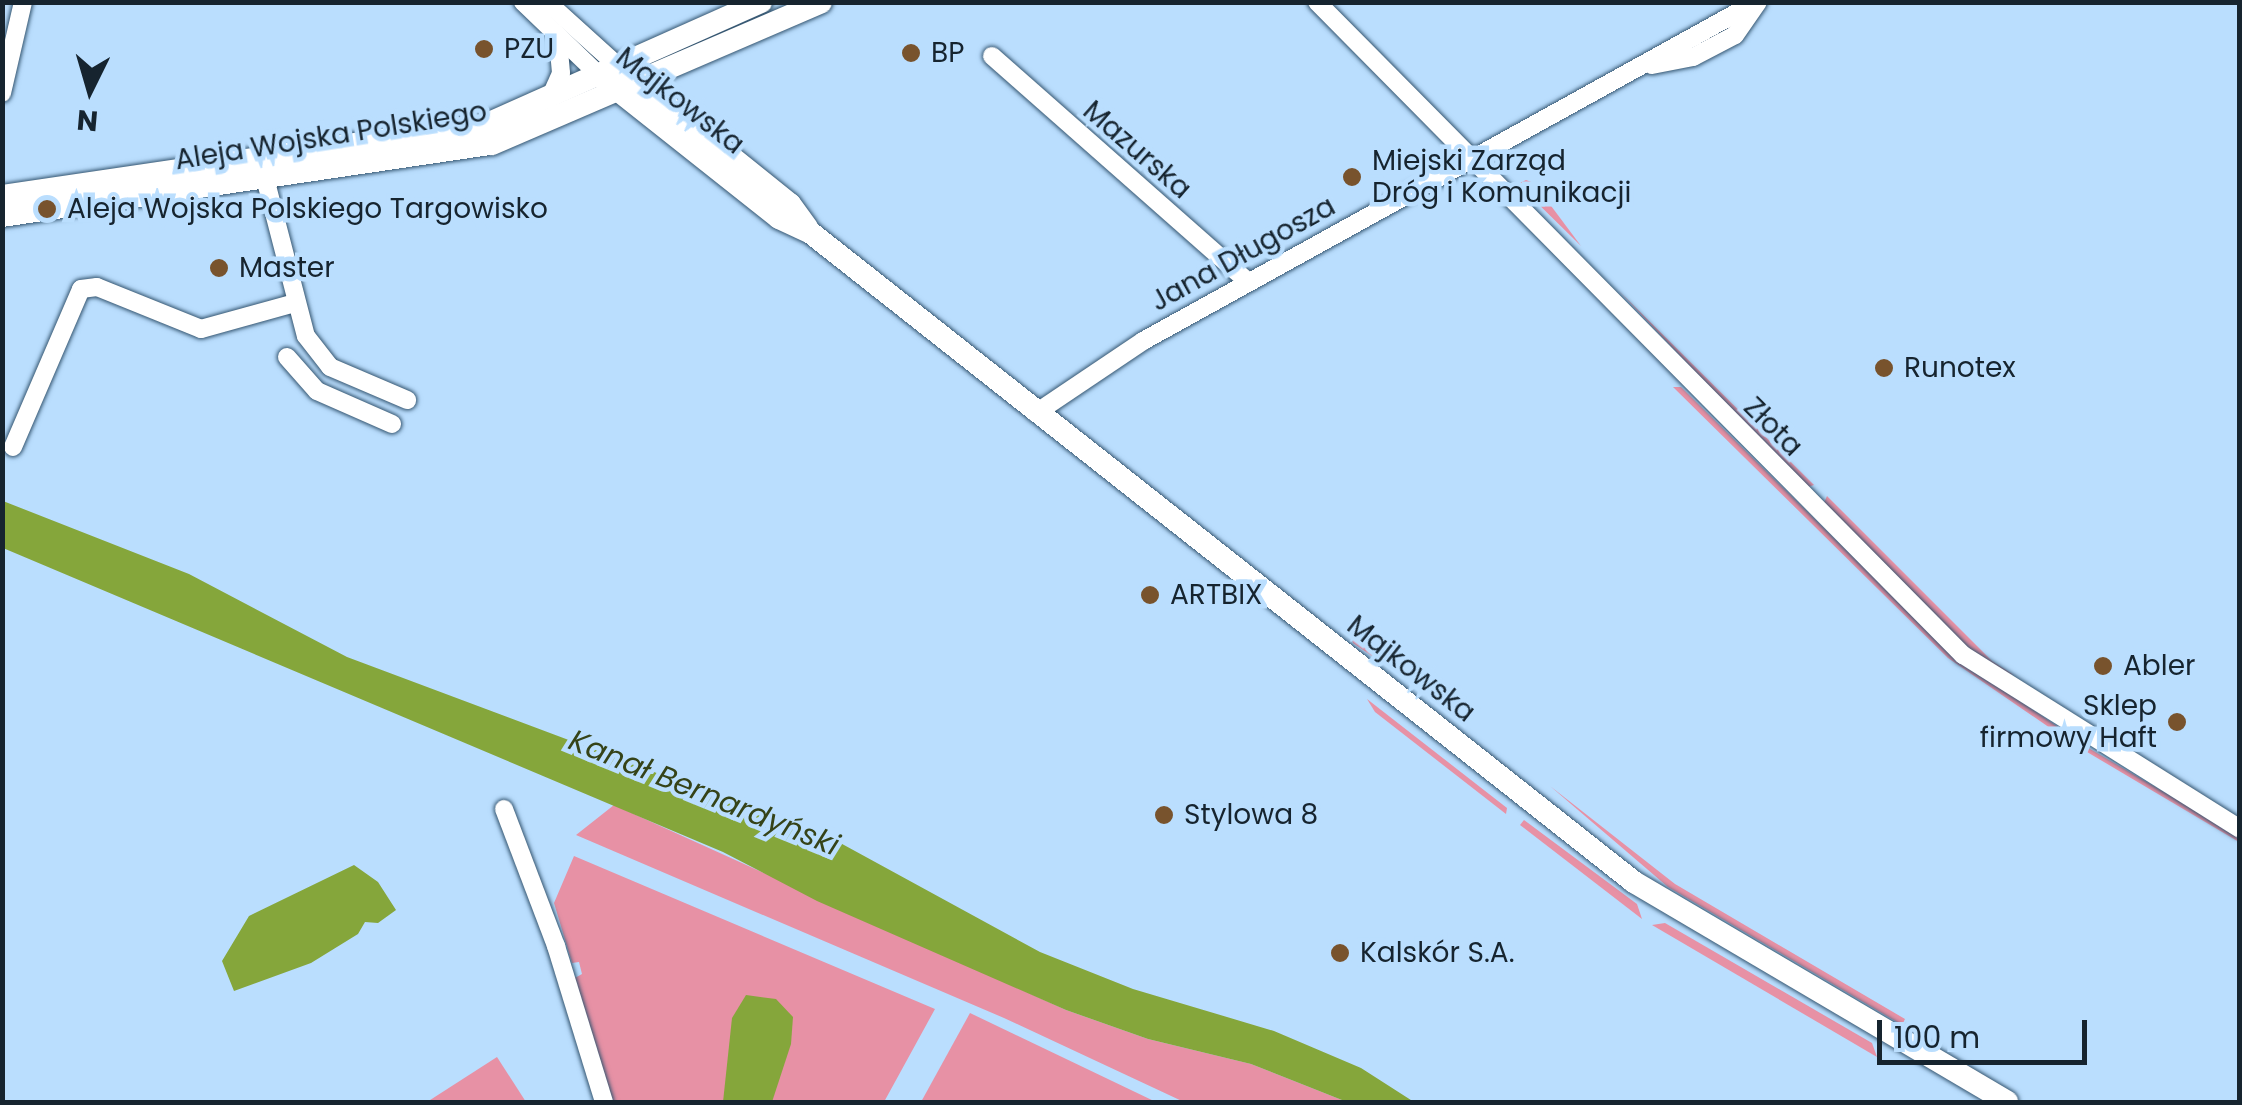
<!DOCTYPE html>
<html>
<head>
<meta charset="utf-8">
<style>
	body { margin:0 }
	#map { position:relative; width:2242px; height:1105px; overflow:hidden; background:#badefe; font-family:Poppins,sans-serif }
	div>[style] { position:absolute }
	.green>* { inset:0; background:#e791a5 }
	.water>* { inset:0; background:#85a63b }
	.roads { filter:drop-shadow(0 0 2px #345570) drop-shadow(0 0 2px #345570) }
	.minor>* { height:18px; margin:-9px; padding:0 9px; transform-origin:9px; border-radius:9px; background:#fff }
	.major>* { height:22px; margin:-11px; padding:0 11px; transform-origin:11px; border-radius:11px; background:#fff }
	.dots>* { width:28px; height:28px; translate:-50% -50%; box-sizing:border-box; border:5px solid #badefe; border-radius:50% }
	span { translate:-50% -50%; white-space:nowrap; text-align:center; line-height:1.15; -webkit-text-stroke:9px #badefe; paint-order:stroke }
	.poi-label { font-size:28px; color:#16242f }
	.left { translate:0 -50%; text-align:left }
	.right { translate:-100% -50%; text-align:right }
	.street-label { font-size:28px; color:#16242f }
	.water-label { font-size:30px; color:#354318; font-style:italic }
	.frame { position:absolute; inset:0; border:5px solid #16242f; pointer-events:none }
	.north { position:absolute; left:40px; top:40px; width:100px; height:100px; -webkit-text-stroke:8px #badefe; paint-order:stroke; rotate:185deg; font-size:28px; font-weight:700; line-height:40px; text-align:center; color:#16242f }
	.north::after { content:''; display:block; margin:auto; width:35px; height:45px; background:#16242f; clip-path:polygon(50% 0,100% 100%,50% 72%,0 100%) }
	.scale { position:absolute; left:1877px; top:1020px; width:210px; height:45px; box-sizing:border-box; border:5px solid #16242f; border-top:0; padding-left:12px; font-size:30px; line-height:35px; white-space:nowrap; color:#16242f; -webkit-text-stroke:8px #badefe; paint-order:stroke }
</style>
</head>
<body>
<div id="map">
	<div class="green">
		<i style="clip-path:polygon(1526px 180px,1534px 183px,1581px 246px,1518px 184px)"></i>
		<i style="clip-path:polygon(1618px 290px,1814px 485px,1805px 488px)"></i>
		<i style="clip-path:polygon(1673px 387px,1681px 387px,1953px 656px,2067px 733px,2069px 741px,1948px 658px)"></i>
		<i style="clip-path:polygon(1827px 496px,1992px 661px,2014px 675px,1991px 668px,1963px 644px,1823px 505px)"></i>
		<i style="clip-path:polygon(1349px 630px,1376px 659px,1448px 709px,1353px 643px)"></i>
		<i style="clip-path:polygon(1367px 699px,1507px 808px,1506px 814px,1375px 712px)"></i>
		<i style="clip-path:polygon(2085px 746px,2239px 836px,2239px 842px,2082px 749px)"></i>
		<i style="clip-path:polygon(1550px 786px,1675px 884px,1905px 1019px,1902px 1025px,1668px 887px)"></i>
		<i style="clip-path:polygon(614px 805px,1066px 1010px,1148px 1039px,1251px 1064px,1347px 1102px,1184px 1102px,1004px 1018px,576px 835px)"></i>
		<i style="clip-path:polygon(1524px 820px,1637px 904px,1642px 919px,1520px 825px)"></i>
		<i style="clip-path:polygon(574px 856px,935px 1009px,884px 1102px,612px 1102px,573px 979px,582px 974px,579px 962px,572px 963px,554px 903px)"></i>
		<i style="clip-path:polygon(1665px 923px,1872px 1043px,1877px 1057px,1652px 925px)"></i>
		<i style="clip-path:polygon(970px 1013px,1156px 1102px,921px 1102px)"></i>
		<i style="clip-path:polygon(497px 1057px,526px 1102px,427px 1102px)"></i>
	</div>
	<div class="water">
		<i style="clip-path:polygon(3px 501px,189px 574px,347px 657px,833px 839px,1040px 952px,1133px 989px,1274px 1031px,1361px 1068px,1414px 1102px,1347px 1102px,1251px 1064px,1148px 1039px,1066px 1010px,817px 901px,723px 852px,3px 548px)"></i>
		<i style="clip-path:polygon(354px 865px,378px 882px,396px 910px,378px 923px,365px 922px,358px 934px,311px 963px,234px 991px,222px 961px,249px 916px)"></i>
		<i style="clip-path:polygon(746px 995px,776px 999px,793px 1017px,791px 1044px,772px 1102px,723px 1102px,732px 1018px)"></i>
	</div>
	<div class="roads">
		<div class="minor">
			<i style="left:523px;top:2px;width:108px;rotate:43.9deg"></i>
			<i style="left:547px;top:2px;width:98px;rotate:42.1deg"></i>
			<i style="left:1317px;top:2px;width:919px;rotate:45.31deg"></i>
			<i style="left:1963px;top:655px;width:327px;rotate:32.1deg"></i>
			<i style="left:992px;top:56px;width:341px;rotate:41.4deg"></i>
			<i style="left:1652px;top:65px;width:42px;rotate:-11deg"></i>
			<i style="left:1693px;top:57px;width:47px;rotate:-27.6deg"></i>
			<i style="left:1735px;top:35px;width:40px;rotate:-55.1deg"></i>
			<i style="left:2px;top:93px;width:93px;rotate:-77deg"></i>
			<i style="left:550px;top:98px;width:27px;rotate:-66deg"></i>
			<i style="left:561px;top:73px;width:32px;rotate:-95deg"></i>
			<i style="left:265px;top:178px;width:163px;rotate:75.5deg"></i>
			<i style="left:306px;top:336px;width:39px;rotate:52deg"></i>
			<i style="left:330px;top:367px;width:84px;rotate:23.2deg"></i>
			<i style="left:287px;top:357px;width:45px;rotate:48.6deg"></i>
			<i style="left:317px;top:391px;width:82px;rotate:23.7deg"></i>
			<i style="left:1036px;top:413px;width:129px;rotate:-33.9deg"></i>
			<i style="left:1143px;top:341px;width:700px;rotate:-28.94deg"></i>
			<i style="left:13px;top:447px;width:172px;rotate:-66.7deg"></i>
			<i style="left:81px;top:289px;width:16px;rotate:-7deg"></i>
			<i style="left:97px;top:287px;width:112px;rotate:22deg"></i>
			<i style="left:201px;top:329px;width:98px;rotate:-15.5deg"></i>
			<i style="left:504px;top:809px;width:147px;rotate:69.2deg"></i>
			<i style="left:556px;top:946px;width:163px;rotate:72.9deg"></i>
		</div>
		<div class="major">
			<i style="left:627px;top:73px;width:209px;rotate:38.8deg"></i>
			<i style="left:790px;top:204px;width:29px;rotate:54deg"></i>
			<i style="left:601px;top:77px;width:227px;rotate:38.4deg"></i>
			<i style="left:779px;top:218px;width:35px;rotate:25deg"></i>
			<i style="left:811px;top:233px;width:1048px;rotate:38.26deg"></i>
			<i style="left:1634px;top:882px;width:433px;rotate:30.5deg"></i>
			<i style="left:2px;top:196px;width:490px;rotate:-8.4deg"></i>
			<i style="left:487px;top:124px;width:300px;rotate:-24deg"></i>
			<i style="left:2px;top:216px;width:495px;rotate:-8.4deg"></i>
			<i style="left:492px;top:144px;width:358px;rotate:-23.3deg"></i>
		</div>
	</div>
	<div class="dots">
		<i style="left:484px;top:49px;background:#78532d"></i>
		<i style="left:911px;top:53px;background:#78532d"></i>
		<i style="left:1352px;top:177px;background:#78532d"></i>
		<i style="left:47px;top:209px;background:#78532d"></i>
		<i style="left:219px;top:268px;background:#78532d"></i>
		<i style="left:1884px;top:368px;background:#78532d"></i>
		<i style="left:1150px;top:595px;background:#78532d"></i>
		<i style="left:2103px;top:666px;background:#78532d"></i>
		<i style="left:2177px;top:722px;background:#78532d"></i>
		<i style="left:1164px;top:815px;background:#78532d"></i>
		<i style="left:1340px;top:953px;background:#78532d"></i>
	</div>
	<div class="poi-label">
		<span class="left" style="left:504px;top:49px">PZU</span>
		<span class="left" style="left:931px;top:53px">BP</span>
		<span class="left" style="left:1372px;top:177px">Miejski Zarząd<br>Dróg i Komunikacji</span>
		<span class="left" style="left:67px;top:209px">Aleja Wojska Polskiego Targowisko</span>
		<span class="left" style="left:239px;top:268px">Master</span>
		<span class="left" style="left:1904px;top:368px">Runotex</span>
		<span class="left" style="left:1170px;top:595px">ARTBIX</span>
		<span class="left" style="left:2123px;top:666px">Abler</span>
		<span class="right" style="left:2157px;top:722px">Sklep<br>firmowy Haft</span>
		<span class="left" style="left:1184px;top:815px">Stylowa 8</span>
		<span class="left" style="left:1360px;top:953px">Kalskór S.A.</span>
	</div>
	<div class="street-label">
		<span style="left:680px;top:101px;rotate:38deg">Majkowska</span>
		<span style="left:331px;top:136px;rotate:-9deg">Aleja Wojska Polskiego</span>
		<span style="left:1137px;top:150px;rotate:41deg">Mazurska</span>
		<span style="left:1243px;top:254px;rotate:-29deg">Jana Długosza</span>
		<span style="left:1773px;top:427px;rotate:45deg">Złota</span>
		<span style="left:1411px;top:669px;rotate:38deg">Majkowska</span>
	</div>
	<div class="water-label">
		<span style="left:704px;top:793px;rotate:22deg">Kanał Bernardyński</span>
	</div>
	<div class="frame"></div>
	<div class="north">N</div>
	<div class="scale">100 m</div>
</div>
</body>
</html>
